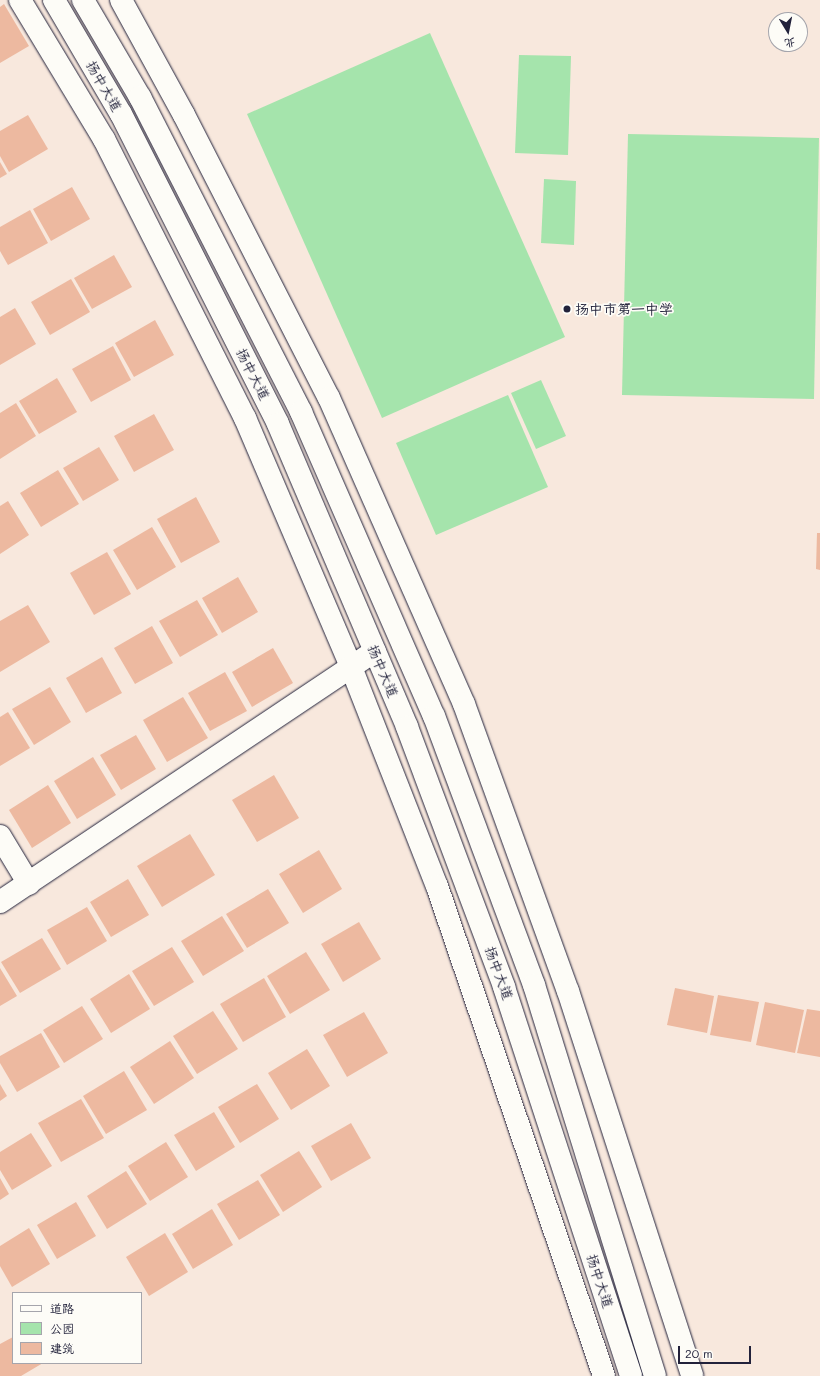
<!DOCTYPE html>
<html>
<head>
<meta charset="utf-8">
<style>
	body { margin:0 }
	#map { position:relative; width:820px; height:1376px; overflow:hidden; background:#f8e8dd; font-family:Mali,"LXGW WenKai TC",sans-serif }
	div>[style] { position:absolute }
	.green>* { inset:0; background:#a5e4ac }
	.building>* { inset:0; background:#edb9a0 }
	.roads { filter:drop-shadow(0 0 1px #22223b) drop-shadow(0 0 1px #22223b) }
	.minor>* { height:22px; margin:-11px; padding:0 11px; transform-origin:11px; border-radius:11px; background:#fdfcf7 }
	.primary>* { height:22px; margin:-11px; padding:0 11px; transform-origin:11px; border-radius:11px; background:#fdfcf7 }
	.dots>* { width:11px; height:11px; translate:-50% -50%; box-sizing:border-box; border:2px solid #fdfcf7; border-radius:50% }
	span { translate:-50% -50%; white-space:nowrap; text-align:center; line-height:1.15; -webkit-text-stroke:3.5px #fdfcf7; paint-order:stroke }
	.street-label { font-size:14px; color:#22223b }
	.poi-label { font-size:14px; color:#22223b }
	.left { translate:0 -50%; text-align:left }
	.legend { position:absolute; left:12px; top:1292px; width:130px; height:72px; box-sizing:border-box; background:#fdfcf7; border:1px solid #a5a5ac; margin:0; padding:5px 7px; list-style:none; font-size:12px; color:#22223b }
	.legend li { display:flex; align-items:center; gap:8px; height:20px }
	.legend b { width:20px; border:1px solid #a5a5ac }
	.north { position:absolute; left:768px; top:12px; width:40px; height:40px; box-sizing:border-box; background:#fdfcf7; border:1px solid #a5a5ac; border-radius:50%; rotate:170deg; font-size:11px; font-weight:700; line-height:16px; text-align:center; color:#22223b }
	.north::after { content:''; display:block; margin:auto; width:14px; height:18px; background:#22223b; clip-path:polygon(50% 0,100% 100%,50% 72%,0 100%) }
	.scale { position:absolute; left:678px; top:1346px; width:73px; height:18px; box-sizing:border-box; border:2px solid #22223b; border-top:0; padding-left:5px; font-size:12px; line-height:14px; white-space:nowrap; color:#22223b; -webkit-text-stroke:3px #fdfcf7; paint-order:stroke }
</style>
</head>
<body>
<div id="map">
	<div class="green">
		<i style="clip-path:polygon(430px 33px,565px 337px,382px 418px,247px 114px)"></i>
		<i style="clip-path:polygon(519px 55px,571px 56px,568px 155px,515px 153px)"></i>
		<i style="clip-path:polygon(628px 134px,819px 138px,814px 399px,622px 395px)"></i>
		<i style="clip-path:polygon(544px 179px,576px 181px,574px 245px,541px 243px)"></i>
		<i style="clip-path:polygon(541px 380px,566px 436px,536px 449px,511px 393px)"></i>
		<i style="clip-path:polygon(508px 395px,548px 487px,436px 535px,396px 443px)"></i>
	</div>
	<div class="building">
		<i style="clip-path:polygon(4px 4px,29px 46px,0 63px,0 7px)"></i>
		<i style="clip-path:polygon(28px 115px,48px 149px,9px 172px,0 156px,0 131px)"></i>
		<i style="clip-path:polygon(0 162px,7px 174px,0 178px)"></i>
		<i style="clip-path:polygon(72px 187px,90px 219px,51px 241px,33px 209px)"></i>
		<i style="clip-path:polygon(30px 210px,48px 243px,8px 265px,0 251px,0 227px)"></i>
		<i style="clip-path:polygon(114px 255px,132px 287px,92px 309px,74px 278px)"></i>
		<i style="clip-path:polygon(71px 279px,90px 312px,50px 335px,31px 302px)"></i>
		<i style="clip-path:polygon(15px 308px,36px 344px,0 365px,0 317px)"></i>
		<i style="clip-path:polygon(155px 320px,174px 355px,134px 377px,115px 343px)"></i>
		<i style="clip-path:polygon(113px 346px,131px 380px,91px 402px,72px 369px)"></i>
		<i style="clip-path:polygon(57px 378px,77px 412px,39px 434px,19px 401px)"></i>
		<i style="clip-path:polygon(16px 403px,36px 436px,0 459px,0 413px)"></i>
		<i style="clip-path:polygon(154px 414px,174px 450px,134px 472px,114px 436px)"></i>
		<i style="clip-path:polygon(99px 447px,119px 480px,83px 501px,63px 468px)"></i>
		<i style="clip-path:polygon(58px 470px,79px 504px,41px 527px,20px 493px)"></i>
		<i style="clip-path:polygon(196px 497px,220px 542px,181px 563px,157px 519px)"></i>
		<i style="clip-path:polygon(8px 501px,29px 535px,0 554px,0 506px)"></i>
		<i style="clip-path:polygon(152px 527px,176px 567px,137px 590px,113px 550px)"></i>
		<i style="clip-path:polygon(817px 533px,820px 533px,820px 570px,816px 569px)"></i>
		<i style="clip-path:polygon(107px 552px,131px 594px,94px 615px,70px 573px)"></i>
		<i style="clip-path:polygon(238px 577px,258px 612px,222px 633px,202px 598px)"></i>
		<i style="clip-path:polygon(197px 600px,218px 635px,180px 657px,159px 621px)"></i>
		<i style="clip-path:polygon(28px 605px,50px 642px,0 672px,0 621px)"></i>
		<i style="clip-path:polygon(152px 626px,173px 663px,135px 684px,114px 648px)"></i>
		<i style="clip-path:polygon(273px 648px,293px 683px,252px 707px,232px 672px)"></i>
		<i style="clip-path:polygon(102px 657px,122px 693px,86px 713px,66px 678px)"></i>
		<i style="clip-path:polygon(225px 672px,247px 711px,210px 731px,188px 693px)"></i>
		<i style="clip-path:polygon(50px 687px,71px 722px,34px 745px,12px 709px)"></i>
		<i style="clip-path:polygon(183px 697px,208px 738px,167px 762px,143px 720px)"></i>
		<i style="clip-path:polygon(8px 712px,30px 748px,0 766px,0 717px)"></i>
		<i style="clip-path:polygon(136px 735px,156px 769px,121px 790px,100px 755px)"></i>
		<i style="clip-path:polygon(93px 757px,116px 795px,77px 819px,54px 781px)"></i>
		<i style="clip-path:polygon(274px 775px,299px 818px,257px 842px,232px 800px)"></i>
		<i style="clip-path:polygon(48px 785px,71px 823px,32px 848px,9px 810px)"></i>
		<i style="clip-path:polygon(190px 834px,215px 875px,162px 907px,137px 866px)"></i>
		<i style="clip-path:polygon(319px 850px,342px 889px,303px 913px,279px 874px)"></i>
		<i style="clip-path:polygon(128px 879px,149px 915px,111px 937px,90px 902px)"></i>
		<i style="clip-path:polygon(268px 889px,289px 923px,247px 948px,226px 914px)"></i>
		<i style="clip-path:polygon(87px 907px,107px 941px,67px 965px,47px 930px)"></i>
		<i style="clip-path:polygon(222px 916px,244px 951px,203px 976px,181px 941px)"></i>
		<i style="clip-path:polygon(359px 922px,381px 959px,343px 982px,321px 944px)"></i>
		<i style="clip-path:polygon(42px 938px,61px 969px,20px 993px,1px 962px)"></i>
		<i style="clip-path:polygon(172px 947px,194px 982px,154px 1006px,132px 971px)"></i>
		<i style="clip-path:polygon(306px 952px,330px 990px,290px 1014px,267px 976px)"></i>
		<i style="clip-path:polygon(0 968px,17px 996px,0 1006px)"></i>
		<i style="clip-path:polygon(129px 974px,150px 1009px,111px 1033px,90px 999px)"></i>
		<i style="clip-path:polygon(264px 978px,286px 1017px,243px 1042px,220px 1004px)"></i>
		<i style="clip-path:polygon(675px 988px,714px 996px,707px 1033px,667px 1025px)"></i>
		<i style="clip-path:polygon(718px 995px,759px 1002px,751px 1042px,710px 1035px)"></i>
		<i style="clip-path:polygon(765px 1002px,804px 1010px,795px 1053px,756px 1045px)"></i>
		<i style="clip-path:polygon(82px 1006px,103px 1039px,64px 1063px,43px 1030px)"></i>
		<i style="clip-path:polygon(807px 1009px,820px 1011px,820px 1057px,797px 1053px)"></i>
		<i style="clip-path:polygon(213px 1011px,238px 1049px,197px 1074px,173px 1036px)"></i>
		<i style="clip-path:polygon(364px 1012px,388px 1053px,347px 1077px,323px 1035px)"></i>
		<i style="clip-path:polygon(41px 1033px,60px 1067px,17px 1092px,0 1063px,0 1056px)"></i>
		<i style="clip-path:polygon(170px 1041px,194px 1078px,154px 1104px,130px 1067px)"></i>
		<i style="clip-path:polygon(307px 1049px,330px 1086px,291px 1110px,268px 1073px)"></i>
		<i style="clip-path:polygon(124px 1071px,147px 1110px,106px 1134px,83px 1096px)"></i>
		<i style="clip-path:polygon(0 1084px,7px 1096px,0 1101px)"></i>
		<i style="clip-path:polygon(257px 1084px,279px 1119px,240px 1143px,218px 1107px)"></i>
		<i style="clip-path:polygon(81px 1099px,104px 1138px,61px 1162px,38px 1123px)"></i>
		<i style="clip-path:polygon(214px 1112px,235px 1147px,196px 1171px,174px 1135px)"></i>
		<i style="clip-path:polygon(351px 1123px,371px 1158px,331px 1181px,311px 1146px)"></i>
		<i style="clip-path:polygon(31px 1133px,52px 1166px,12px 1190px,0 1170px,0 1152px)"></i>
		<i style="clip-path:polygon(166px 1142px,188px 1177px,150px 1201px,128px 1166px)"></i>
		<i style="clip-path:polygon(299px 1151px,322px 1187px,283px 1212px,260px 1175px)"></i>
		<i style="clip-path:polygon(126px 1171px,147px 1204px,107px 1229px,87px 1196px)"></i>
		<i style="clip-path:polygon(0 1178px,9px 1194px,0 1200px)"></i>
		<i style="clip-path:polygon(258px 1180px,280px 1215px,239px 1240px,217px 1204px)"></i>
		<i style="clip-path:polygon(76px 1202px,96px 1236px,57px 1259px,37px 1225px)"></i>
		<i style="clip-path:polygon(212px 1209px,233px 1245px,193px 1269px,172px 1234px)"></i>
		<i style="clip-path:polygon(29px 1228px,50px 1264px,12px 1287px,0 1266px,0 1246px)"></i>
		<i style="clip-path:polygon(165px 1233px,188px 1272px,149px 1296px,126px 1257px)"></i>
		<i style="clip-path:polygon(13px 1337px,13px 1363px,43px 1363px,21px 1376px,0 1376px,0 1344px)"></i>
	</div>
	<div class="roads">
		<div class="minor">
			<i style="left:20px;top:0;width:162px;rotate:58.9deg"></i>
			<i style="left:104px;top:139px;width:313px;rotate:63.2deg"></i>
			<i style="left:245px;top:418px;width:271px;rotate:66.9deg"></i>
			<i style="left:351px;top:667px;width:235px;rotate:68.6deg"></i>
			<i style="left:437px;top:886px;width:518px;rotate:71.18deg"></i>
			<i style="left:121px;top:0;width:131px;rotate:61.3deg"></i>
			<i style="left:184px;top:115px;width:318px;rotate:62.9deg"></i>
			<i style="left:329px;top:398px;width:334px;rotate:66.2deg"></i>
			<i style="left:464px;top:704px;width:305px;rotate:70.1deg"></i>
			<i style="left:568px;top:991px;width:404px;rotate:72.1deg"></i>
			<i style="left:0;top:836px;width:56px;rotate:58.9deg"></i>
			<i style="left:0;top:902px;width:451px;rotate:-33.8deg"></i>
		</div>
		<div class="primary">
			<i style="left:54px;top:0;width:132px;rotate:59.6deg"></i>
			<i style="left:121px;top:114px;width:347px;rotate:63.1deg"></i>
			<i style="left:278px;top:424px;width:329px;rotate:66.9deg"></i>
			<i style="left:407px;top:727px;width:278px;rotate:69.5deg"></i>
			<i style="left:504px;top:987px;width:409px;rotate:71.9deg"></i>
			<i style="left:83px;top:0;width:113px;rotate:59.6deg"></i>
			<i style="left:140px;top:97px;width:354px;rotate:62.9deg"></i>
			<i style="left:301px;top:412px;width:332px;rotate:66.4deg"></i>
			<i style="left:434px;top:716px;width:287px;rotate:69.6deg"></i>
			<i style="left:534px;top:985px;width:409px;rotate:72.8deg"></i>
		</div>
	</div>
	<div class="dots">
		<i style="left:567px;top:309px;background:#22223b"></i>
	</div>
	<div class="street-label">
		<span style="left:104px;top:86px;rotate:60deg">扬中大道</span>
		<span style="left:253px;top:374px;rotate:63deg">扬中大道</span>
		<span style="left:383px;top:671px;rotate:67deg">扬中大道</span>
		<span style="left:499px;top:973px;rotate:70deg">扬中大道</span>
		<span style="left:600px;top:1281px;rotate:72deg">扬中大道</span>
	</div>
	<div class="poi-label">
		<span class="left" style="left:575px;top:309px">扬中市第一中学</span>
	</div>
	<ul class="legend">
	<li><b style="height:5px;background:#fdfcf7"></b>道路</li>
	<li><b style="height:11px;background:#a5e4ac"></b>公园</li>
	<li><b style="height:11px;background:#edb9a0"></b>建筑</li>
	</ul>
	<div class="north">北</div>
	<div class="scale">20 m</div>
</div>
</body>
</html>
